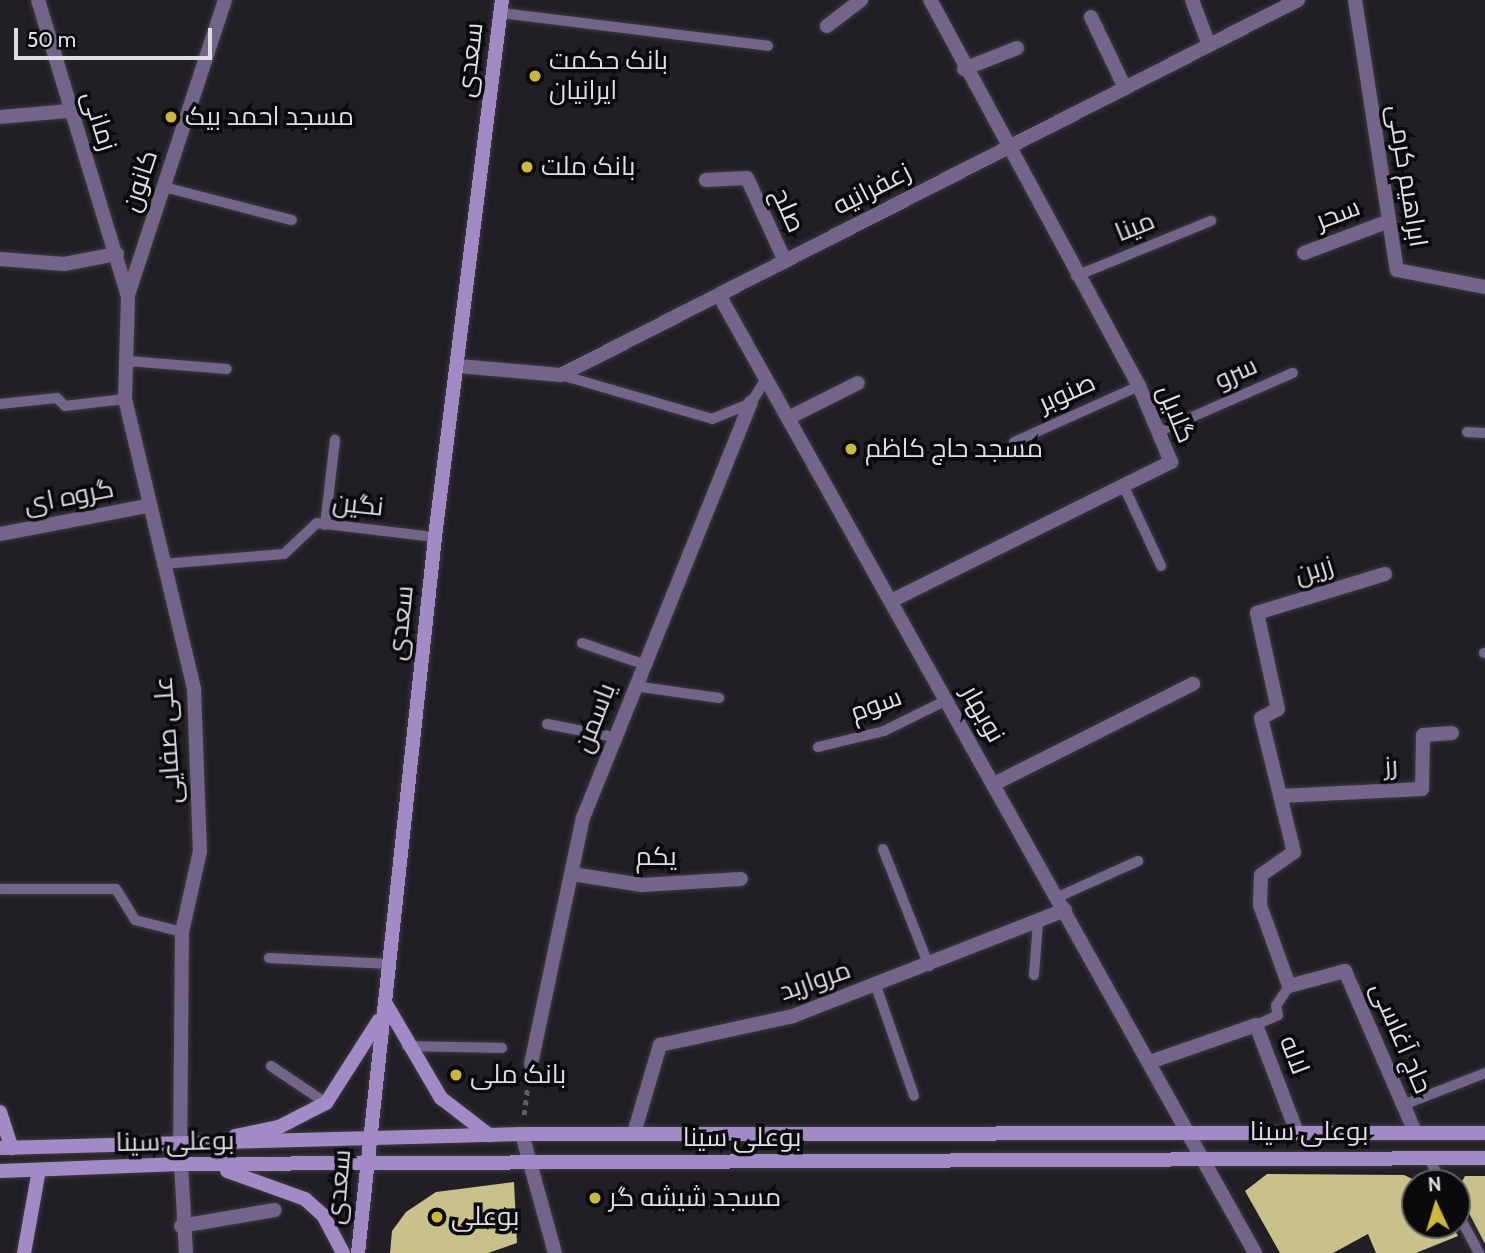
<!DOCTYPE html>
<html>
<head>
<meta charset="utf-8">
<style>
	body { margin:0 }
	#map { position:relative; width:1485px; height:1253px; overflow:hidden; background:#211f25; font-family:Cabin,Cairo,sans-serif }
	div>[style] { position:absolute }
	.building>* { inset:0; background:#c9c08a }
	.path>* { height:4.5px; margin-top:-2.25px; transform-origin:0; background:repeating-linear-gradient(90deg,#615f64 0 5px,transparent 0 10px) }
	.roads { filter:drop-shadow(0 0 2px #3c3a3f) drop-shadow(0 0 2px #3c3a3f) }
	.lane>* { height:10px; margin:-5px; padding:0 5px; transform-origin:5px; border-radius:5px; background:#736489 }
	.street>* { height:14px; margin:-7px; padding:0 7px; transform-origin:7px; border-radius:7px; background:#736489 }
	.secondary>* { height:14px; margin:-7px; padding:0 7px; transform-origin:7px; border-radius:7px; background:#a28ac6 }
	.dots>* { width:19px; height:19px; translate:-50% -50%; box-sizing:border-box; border:4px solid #0a090c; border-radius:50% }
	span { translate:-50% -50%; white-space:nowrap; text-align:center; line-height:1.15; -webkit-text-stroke:7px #0a090c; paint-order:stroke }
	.street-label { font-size:26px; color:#dfdee2 }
	.poi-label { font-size:26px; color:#dfdee2 }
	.left { translate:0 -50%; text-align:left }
	.north { position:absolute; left:1401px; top:1169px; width:70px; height:70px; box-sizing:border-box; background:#0a090c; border:2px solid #5f5e62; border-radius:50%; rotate:356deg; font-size:19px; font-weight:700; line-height:28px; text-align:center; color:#dfdee2 }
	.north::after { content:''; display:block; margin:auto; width:24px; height:32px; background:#ceb837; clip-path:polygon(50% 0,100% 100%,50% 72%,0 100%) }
	.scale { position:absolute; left:14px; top:28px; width:198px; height:32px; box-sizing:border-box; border:4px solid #dfdee2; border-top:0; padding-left:9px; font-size:21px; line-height:24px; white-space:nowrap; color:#dfdee2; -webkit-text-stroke:5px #0a090c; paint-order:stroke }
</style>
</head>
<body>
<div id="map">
	<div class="building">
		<i style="clip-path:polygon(1267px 1174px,1404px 1175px,1421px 1183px,1415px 1183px,1415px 1225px,1452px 1225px,1458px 1236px,1416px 1253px,1376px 1253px,1368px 1234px,1333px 1253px,1280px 1253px,1245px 1191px)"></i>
		<i style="clip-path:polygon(1465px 1176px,1485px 1176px,1485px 1244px,1457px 1190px)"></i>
		<i style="clip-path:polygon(514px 1182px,517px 1243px,488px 1253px,390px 1253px,392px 1231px,406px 1212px,436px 1192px)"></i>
	</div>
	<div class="path">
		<i style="left:524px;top:1115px;width:33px;rotate:-83deg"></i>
	</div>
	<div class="roads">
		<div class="lane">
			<i style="left:501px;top:13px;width:269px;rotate:7deg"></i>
			<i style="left:164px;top:187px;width:132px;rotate:14.5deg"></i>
			<i style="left:1076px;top:276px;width:146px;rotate:-22.2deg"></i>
			<i style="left:128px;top:361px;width:99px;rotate:4.6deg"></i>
			<i style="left:561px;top:375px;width:157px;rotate:16.2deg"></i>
			<i style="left:712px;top:419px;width:42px;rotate:-22.3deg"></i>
			<i style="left:751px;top:403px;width:28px;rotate:-58deg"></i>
			<i style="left:0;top:404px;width:57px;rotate:-6deg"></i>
			<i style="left:57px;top:398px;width:11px;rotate:45deg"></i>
			<i style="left:65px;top:406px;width:60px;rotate:-6.7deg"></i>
			<i style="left:1160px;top:431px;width:145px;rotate:-23.6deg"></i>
			<i style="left:1467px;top:432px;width:18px;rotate:3deg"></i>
			<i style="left:1014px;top:442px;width:137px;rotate:-24.1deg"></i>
			<i style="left:1125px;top:489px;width:85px;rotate:64.9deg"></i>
			<i style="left:325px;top:525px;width:86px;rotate:-83.3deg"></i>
			<i style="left:162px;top:564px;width:122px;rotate:-4.7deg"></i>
			<i style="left:284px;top:554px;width:45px;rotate:-43.2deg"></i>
			<i style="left:317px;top:523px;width:119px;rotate:6.8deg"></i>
			<i style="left:582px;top:643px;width:65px;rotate:19deg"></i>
			<i style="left:1484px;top:653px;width:1px"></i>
			<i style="left:634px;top:686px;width:86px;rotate:8deg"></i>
			<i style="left:547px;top:724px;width:68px;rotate:11deg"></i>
			<i style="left:818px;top:747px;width:68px;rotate:-13.6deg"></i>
			<i style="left:884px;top:731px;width:70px;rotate:-26.2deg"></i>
			<i style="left:883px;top:849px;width:126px;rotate:68.5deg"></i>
			<i style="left:0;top:889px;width:116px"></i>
			<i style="left:116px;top:889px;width:36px;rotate:58deg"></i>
			<i style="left:135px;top:920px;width:49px;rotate:14.3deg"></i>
			<i style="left:1058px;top:897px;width:88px;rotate:-24.2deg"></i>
			<i style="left:269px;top:958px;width:121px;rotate:2.8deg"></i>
			<i style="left:1034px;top:975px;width:53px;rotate:-85.7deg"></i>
			<i style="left:876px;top:986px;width:116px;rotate:70.9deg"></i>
			<i style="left:1256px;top:1025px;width:24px;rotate:-24deg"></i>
			<i style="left:1278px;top:1015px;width:9px;rotate:-103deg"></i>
			<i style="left:1276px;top:1006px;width:24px;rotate:-57deg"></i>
			<i style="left:407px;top:1046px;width:95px;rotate:1.2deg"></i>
			<i style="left:271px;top:1066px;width:66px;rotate:33.9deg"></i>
			<i style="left:1403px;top:1105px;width:88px;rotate:-21.3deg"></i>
			<i style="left:1428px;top:1157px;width:30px;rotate:62deg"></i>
			<i style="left:1457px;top:1212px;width:47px;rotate:61.8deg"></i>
		</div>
		<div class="street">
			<i style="left:38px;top:0;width:310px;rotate:73.1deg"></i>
			<i style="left:128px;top:297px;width:102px;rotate:91.7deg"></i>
			<i style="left:125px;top:399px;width:298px;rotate:76.6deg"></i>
			<i style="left:194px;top:689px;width:162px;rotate:87.9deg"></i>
			<i style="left:200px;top:851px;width:83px;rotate:102.5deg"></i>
			<i style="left:182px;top:932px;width:211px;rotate:90.5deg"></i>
			<i style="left:1192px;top:0;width:48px;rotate:69.3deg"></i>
			<i style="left:1355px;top:0;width:273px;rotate:81.2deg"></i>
			<i style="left:1397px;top:270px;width:90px;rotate:10.9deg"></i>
			<i style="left:1091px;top:17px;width:79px;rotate:64.4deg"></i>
			<i style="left:827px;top:26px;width:43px;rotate:-37.4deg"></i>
			<i style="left:964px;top:69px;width:57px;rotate:-21.6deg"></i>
			<i style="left:0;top:117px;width:69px;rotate:-5deg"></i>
			<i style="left:706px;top:180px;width:41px;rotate:-2.8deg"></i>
			<i style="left:747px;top:178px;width:91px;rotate:65.4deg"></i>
			<i style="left:1304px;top:253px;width:91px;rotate:-20.6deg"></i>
			<i style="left:0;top:259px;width:64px;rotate:4.5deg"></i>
			<i style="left:64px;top:264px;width:54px;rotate:-10.7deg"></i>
			<i style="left:128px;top:295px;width:311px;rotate:-71.8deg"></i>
			<i style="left:719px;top:295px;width:1098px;rotate:60.77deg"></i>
			<i style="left:458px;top:366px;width:103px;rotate:5deg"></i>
			<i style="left:561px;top:375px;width:827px;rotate:-26.97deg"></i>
			<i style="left:788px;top:418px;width:78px;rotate:-26.6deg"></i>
			<i style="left:0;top:534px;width:150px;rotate:-10.8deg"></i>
			<i style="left:1385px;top:574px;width:134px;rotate:163.1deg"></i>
			<i style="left:1257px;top:613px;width:98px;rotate:77.7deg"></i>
			<i style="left:1278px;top:709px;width:19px;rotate:152deg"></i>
			<i style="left:1261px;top:718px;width:138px;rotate:76.2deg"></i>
			<i style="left:1294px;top:852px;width:40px;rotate:145.1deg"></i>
			<i style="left:1261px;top:875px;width:30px;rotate:92deg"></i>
			<i style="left:1260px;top:905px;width:86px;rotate:70.3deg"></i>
			<i style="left:1289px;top:986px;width:58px;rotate:-15deg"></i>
			<i style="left:1345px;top:971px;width:176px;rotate:66.5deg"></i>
			<i style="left:891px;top:601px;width:313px;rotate:-26.4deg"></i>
			<i style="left:1171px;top:462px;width:82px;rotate:-112.8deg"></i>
			<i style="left:1139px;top:386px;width:439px;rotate:-118.4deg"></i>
			<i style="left:994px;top:784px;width:223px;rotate:-26.7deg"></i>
			<i style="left:1280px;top:796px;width:142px;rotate:-2.8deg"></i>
			<i style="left:1422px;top:789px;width:54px;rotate:-88.9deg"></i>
			<i style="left:1423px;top:735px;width:29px;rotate:-4deg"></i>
			<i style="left:572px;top:874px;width:71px;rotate:8.9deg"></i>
			<i style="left:642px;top:885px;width:99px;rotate:-3.5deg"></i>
			<i style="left:1150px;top:1062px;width:112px;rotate:-19.2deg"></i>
			<i style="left:1256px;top:1025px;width:112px;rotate:69.1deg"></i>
			<i style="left:531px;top:1064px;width:251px;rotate:-78.1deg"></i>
			<i style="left:583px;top:818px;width:448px;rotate:-68deg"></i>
			<i style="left:634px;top:1133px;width:92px;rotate:-73.5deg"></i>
			<i style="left:660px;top:1045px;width:136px;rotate:-12.3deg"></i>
			<i style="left:793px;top:1016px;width:292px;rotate:-21.3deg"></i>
			<i style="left:522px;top:1134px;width:123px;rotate:74.5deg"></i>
			<i style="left:181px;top:1164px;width:89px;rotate:86.8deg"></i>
			<i style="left:181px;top:1226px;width:95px;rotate:-9.7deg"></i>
		</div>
		<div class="secondary">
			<i style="left:386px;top:1004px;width:109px;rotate:59.7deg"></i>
			<i style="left:441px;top:1098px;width:61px;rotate:37.6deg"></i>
			<i style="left:0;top:1112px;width:38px;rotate:72deg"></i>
			<i style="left:235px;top:1136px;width:45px;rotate:-11.6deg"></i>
			<i style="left:279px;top:1127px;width:53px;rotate:-27.1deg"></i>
			<i style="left:326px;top:1103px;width:98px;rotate:-57.4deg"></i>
			<i style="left:0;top:1148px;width:522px;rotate:-1.54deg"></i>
			<i style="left:522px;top:1134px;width:963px;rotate:-0.06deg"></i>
			<i style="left:0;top:1171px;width:181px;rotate:-2.2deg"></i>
			<i style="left:181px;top:1164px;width:1304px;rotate:-0.26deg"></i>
			<i style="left:227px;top:1171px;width:83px;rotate:19.7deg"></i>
			<i style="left:305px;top:1199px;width:24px;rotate:42deg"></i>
			<i style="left:323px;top:1215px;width:43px;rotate:62.2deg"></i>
			<i style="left:24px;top:1253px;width:84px;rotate:-79.8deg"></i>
			<i style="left:358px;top:1253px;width:720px;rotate:-83.86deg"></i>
			<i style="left:435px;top:537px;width:541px;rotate:-82.89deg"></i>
		</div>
	</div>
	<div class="dots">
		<i style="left:535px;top:76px;background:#ceb837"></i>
		<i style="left:171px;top:117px;background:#ceb837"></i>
		<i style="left:527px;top:167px;background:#ceb837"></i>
		<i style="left:851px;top:449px;background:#ceb837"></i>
		<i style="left:456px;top:1075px;background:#ceb837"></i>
		<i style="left:595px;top:1198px;background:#ceb837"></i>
		<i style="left:437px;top:1217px;background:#ceb837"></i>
	</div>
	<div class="street-label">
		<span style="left:470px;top:60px;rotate:-83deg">سعدی</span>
		<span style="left:99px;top:121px;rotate:72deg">زمانی</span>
		<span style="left:1407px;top:176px;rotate:81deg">ابراهیم کرمی</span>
		<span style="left:140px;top:181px;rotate:-72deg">کانون</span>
		<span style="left:872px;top:189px;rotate:-27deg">زعفرانیه</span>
		<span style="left:788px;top:210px;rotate:66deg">صلح</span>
		<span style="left:1338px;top:214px;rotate:-21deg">سحر</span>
		<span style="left:1135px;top:227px;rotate:-22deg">مینا</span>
		<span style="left:1236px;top:373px;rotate:-24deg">سرو</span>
		<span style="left:1067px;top:393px;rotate:-24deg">صنوبر</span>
		<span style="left:1176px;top:414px;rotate:68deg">گلایل</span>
		<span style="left:69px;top:497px;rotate:-11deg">گروه ای</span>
		<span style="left:358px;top:505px;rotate:6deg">نگین</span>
		<span style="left:1314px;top:570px;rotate:-17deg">زرین</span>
		<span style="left:401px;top:623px;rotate:-84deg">سعدی</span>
		<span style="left:876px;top:705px;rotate:-20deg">سوم</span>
		<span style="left:983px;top:714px;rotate:61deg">نوبهار</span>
		<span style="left:595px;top:718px;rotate:-69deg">یاسمن</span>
		<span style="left:168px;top:740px;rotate:-94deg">علی صفایی</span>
		<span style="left:1391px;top:766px;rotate:-3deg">رز</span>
		<span style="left:656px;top:857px">یکم</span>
		<span style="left:815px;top:981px;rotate:-19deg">مروارید</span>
		<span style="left:1401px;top:1038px;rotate:67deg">حاج آغاسی</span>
		<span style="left:1294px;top:1055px;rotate:69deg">لاله</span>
		<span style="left:1309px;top:1132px">بوعلی سینا</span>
		<span style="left:742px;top:1138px">بوعلی سینا</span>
		<span style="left:175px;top:1142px;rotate:-1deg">بوعلی سینا</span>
		<span style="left:339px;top:1187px;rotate:-85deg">سعدی</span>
	</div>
	<div class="poi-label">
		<span class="left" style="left:549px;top:76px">بانک حکمت<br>ایرانیان</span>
		<span class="left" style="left:185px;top:117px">مسجد احمد بیک</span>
		<span class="left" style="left:541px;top:167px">بانک ملت</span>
		<span class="left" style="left:865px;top:449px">مسجد حاج کاظم</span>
		<span class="left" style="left:470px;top:1075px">بانک ملی</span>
		<span class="left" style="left:609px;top:1198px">مسجد شیشه گر</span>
		<span class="left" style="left:451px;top:1217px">بوعلی</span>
	</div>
	<div class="north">N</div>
	<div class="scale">50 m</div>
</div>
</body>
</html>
